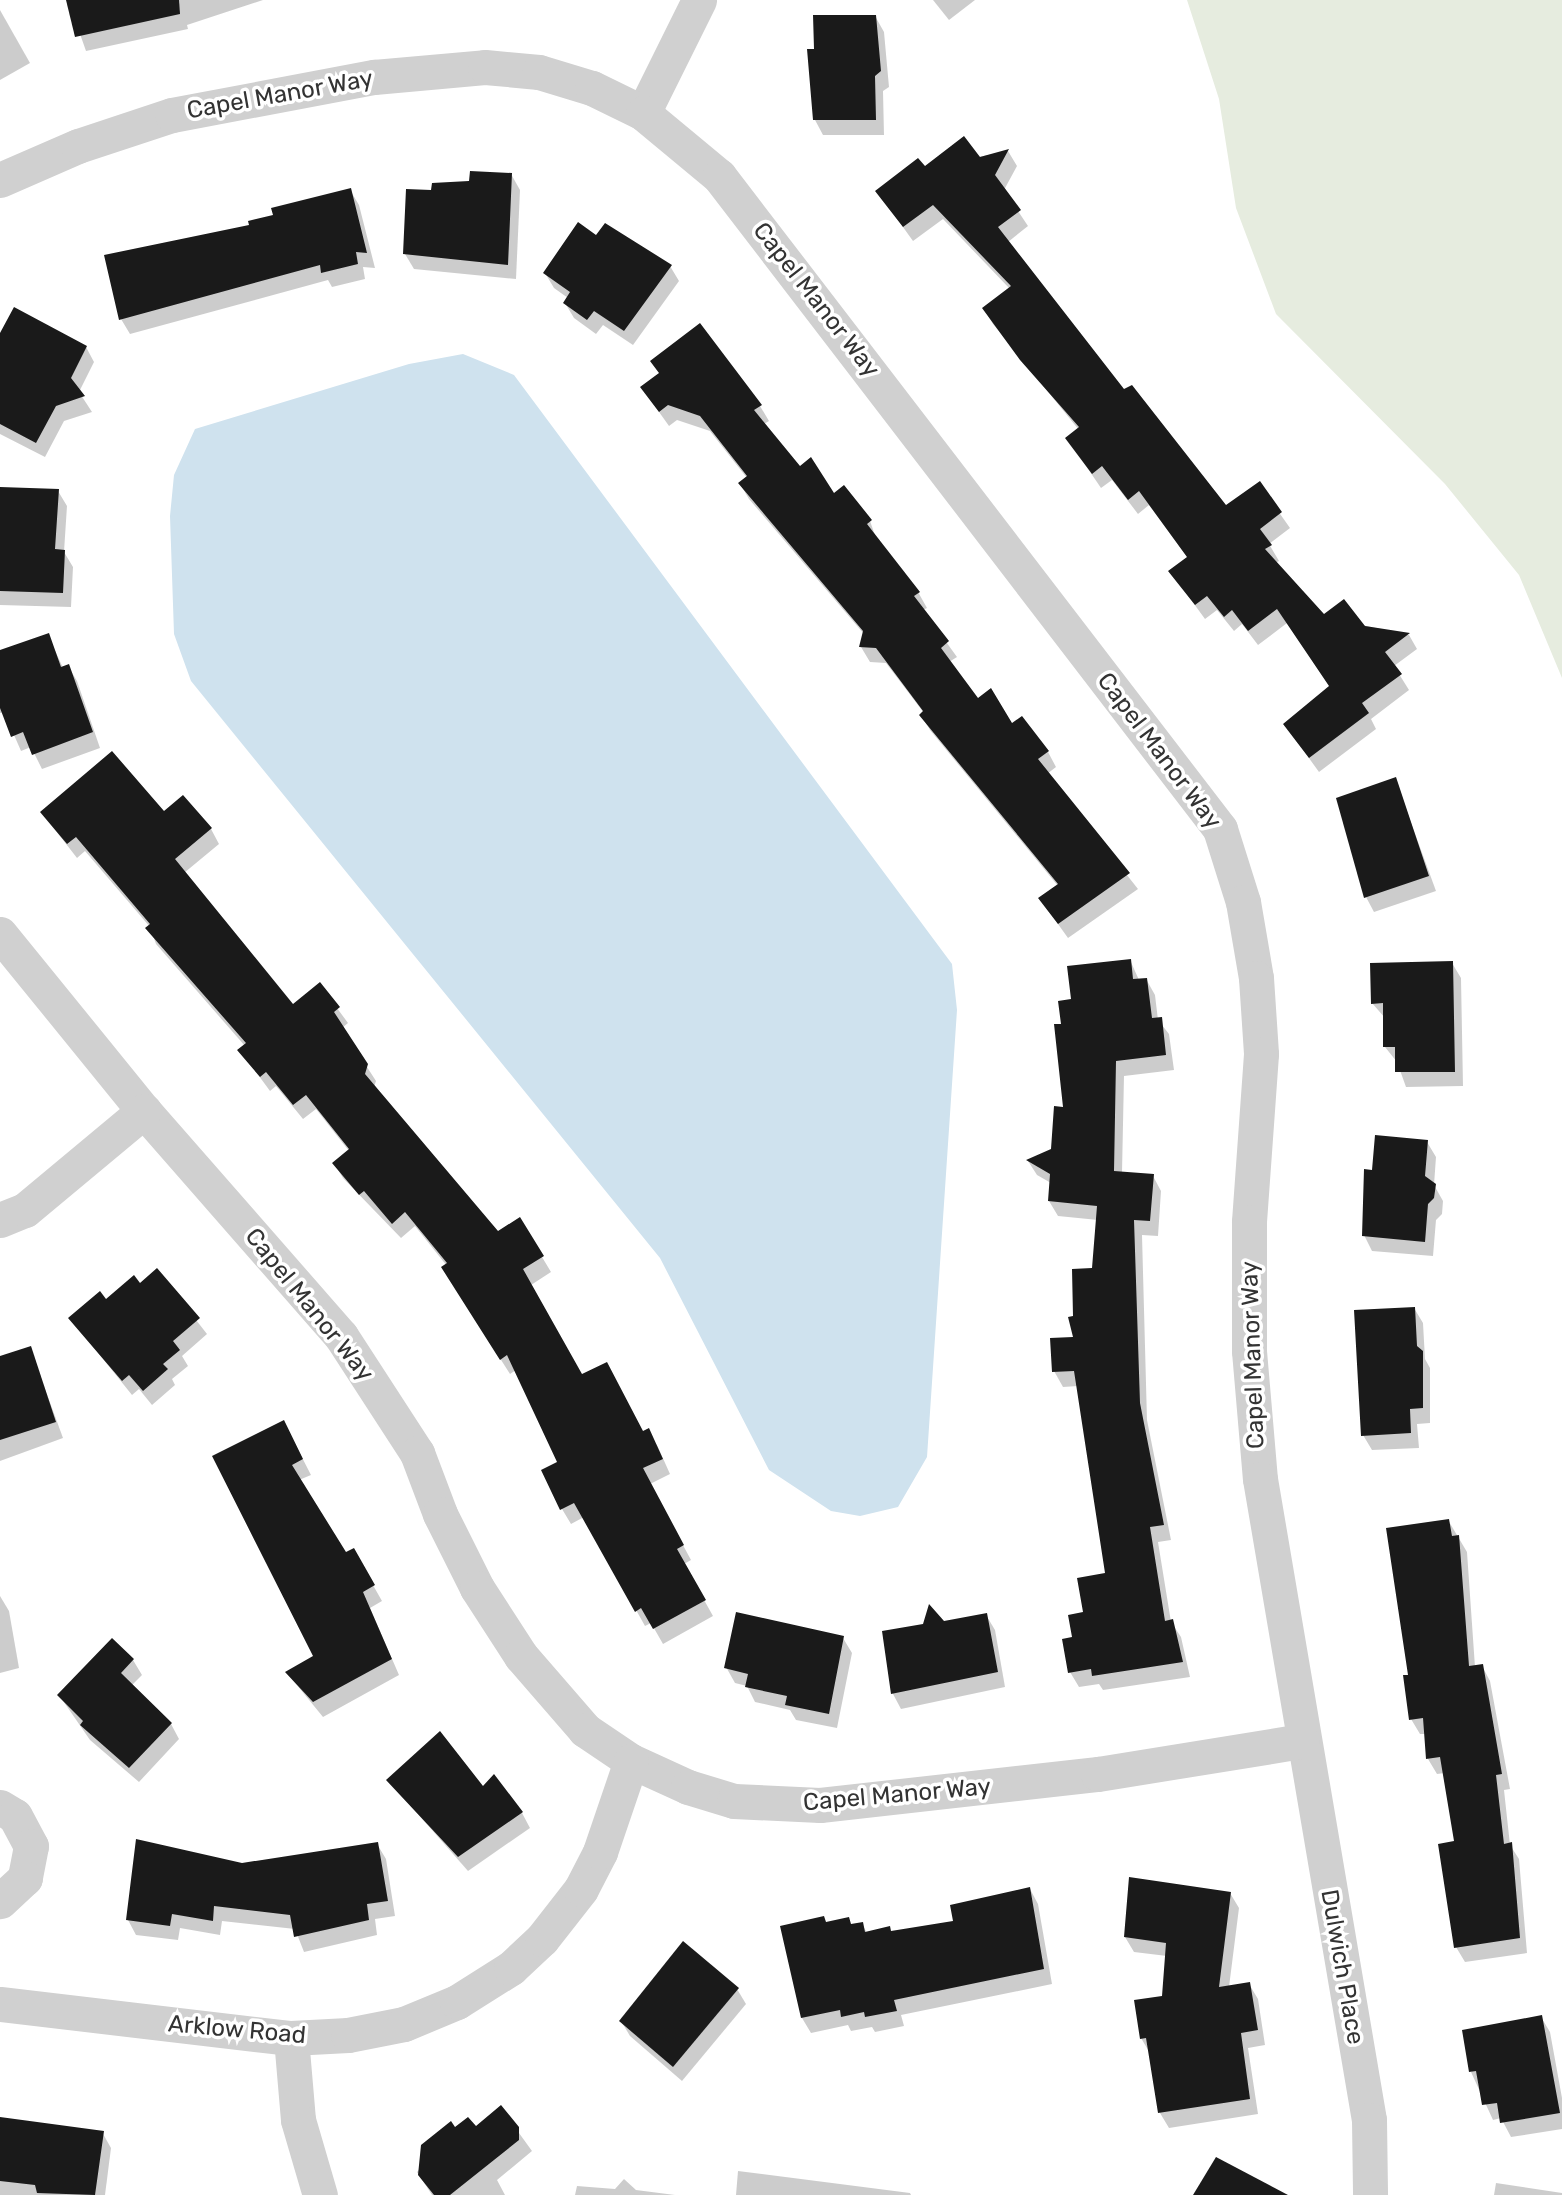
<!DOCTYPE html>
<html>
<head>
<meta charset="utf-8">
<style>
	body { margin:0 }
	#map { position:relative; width:1562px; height:2195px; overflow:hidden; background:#fff; font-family:Rubik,sans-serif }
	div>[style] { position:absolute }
	.green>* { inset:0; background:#e6ecdf }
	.water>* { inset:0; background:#cfe2ee }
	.shadow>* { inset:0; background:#0003 }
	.building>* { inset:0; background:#1a1a1a }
	.minor>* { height:35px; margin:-17.5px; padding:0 17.5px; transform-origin:17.5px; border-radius:17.5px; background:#d0d0d0 }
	span { translate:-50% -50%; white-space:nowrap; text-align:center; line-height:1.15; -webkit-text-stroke:7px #fff; paint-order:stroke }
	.street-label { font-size:24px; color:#333 }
</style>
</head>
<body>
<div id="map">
	<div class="green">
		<i style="clip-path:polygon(1187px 0,1562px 0,1562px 678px,1519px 575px,1445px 484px,1276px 314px,1236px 208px,1219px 99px)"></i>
	</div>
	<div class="water">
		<i style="clip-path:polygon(463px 354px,514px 375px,952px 964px,957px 1010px,927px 1457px,898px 1507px,860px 1516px,831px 1511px,769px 1470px,660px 1258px,191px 681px,174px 634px,170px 516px,174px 475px,195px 429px,409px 364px)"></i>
	</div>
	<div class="shadow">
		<i style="clip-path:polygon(68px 0,263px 0,187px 25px,188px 29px,86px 51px)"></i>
		<i style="clip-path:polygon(933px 0,975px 0,949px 20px)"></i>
		<i style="clip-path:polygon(0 10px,30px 63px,0 80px)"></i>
		<i style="clip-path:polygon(875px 16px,884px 32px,889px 87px,883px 91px,884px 135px,823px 135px,815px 120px,815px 51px)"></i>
		<i style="clip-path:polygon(1008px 151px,1017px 166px,1004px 190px,1028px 226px,1008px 242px,1123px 392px,1226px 507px,1259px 484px,1290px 528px,1269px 544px,1279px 561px,1275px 563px,1324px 617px,1409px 635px,1417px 649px,1394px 666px,1409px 690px,1371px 719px,1376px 729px,1319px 772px,1285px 725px,1330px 687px,1287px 623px,1258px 645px,1242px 624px,1234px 631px,1217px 610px,1205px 619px,1170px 571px,1188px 558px,1149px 505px,1138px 514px,1112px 480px,1101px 488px,1067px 438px,1079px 430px,993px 324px,984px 309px,1010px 289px,943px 219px,913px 241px,877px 191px,924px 168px)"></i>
		<i style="clip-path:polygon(511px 174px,520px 190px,516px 279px,414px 269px,405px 254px,433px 192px)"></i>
		<i style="clip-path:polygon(350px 190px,359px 205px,375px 268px,363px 267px,365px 279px,332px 287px,328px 280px,130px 334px,121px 319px,251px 226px)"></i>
		<i style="clip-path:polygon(596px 238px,670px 266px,679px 281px,633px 345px,603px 325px,596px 334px,574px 318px,565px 303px,568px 298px,554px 288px,545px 273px)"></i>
		<i style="clip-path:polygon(0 337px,86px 347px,94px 362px,79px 392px,92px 412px,64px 421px,45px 457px,0 434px)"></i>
		<i style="clip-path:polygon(642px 388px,760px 406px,769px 421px,764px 424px,800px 468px,870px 521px,876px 538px,918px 592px,927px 608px,923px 610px,957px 657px,949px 662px,978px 700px,1048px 752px,1056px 767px,1047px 774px,1138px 889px,1068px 938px,1040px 899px,1058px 886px,930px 730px,921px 715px,924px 713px,886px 663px,870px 662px,861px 647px,864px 634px,749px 499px,740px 484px,747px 478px,710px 431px,677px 420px,669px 426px)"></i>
		<i style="clip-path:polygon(0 489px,58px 491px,67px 506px,64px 552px,73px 567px,71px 607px,0 605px)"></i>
		<i style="clip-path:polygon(48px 635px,63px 668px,68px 666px,77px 681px,100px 748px,42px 769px,31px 747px,21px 751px,4px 712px,0 713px,0 652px)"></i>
		<i style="clip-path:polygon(1395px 779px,1436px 891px,1374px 912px,1366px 897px)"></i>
		<i style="clip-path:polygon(42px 813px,164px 813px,211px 829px,219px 844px,184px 873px,293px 1007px,320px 985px,348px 1023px,342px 1028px,376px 1081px,374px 1087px,498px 1233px,542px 1257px,551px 1272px,531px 1285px,581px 1376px,657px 1445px,670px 1474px,650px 1484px,691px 1560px,684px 1564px,713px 1616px,663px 1644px,651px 1623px,645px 1626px,584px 1517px,571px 1524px,562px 1509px,559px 1463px,516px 1370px,510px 1374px,452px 1283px,447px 1266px,415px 1226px,401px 1238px,343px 1178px,334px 1163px,349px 1151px,316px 1109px,303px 1119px,276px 1086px,270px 1091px,240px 1050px,245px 1046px,156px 944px,150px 927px,85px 851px,77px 858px)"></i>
		<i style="clip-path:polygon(1130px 960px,1139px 980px,1146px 979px,1155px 995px,1158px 1020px,1169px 1034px,1174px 1070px,1124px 1076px,1122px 1173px,1153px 1176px,1161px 1191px,1158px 1236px,1142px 1235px,1147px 1420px,1171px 1540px,1158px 1542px,1171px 1622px,1181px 1637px,1190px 1677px,1103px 1690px,1099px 1684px,1079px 1687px,1070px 1672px,1074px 1639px,1107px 1575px,1078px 1386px,1063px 1387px,1054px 1371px,1075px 1339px,1094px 1270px,1098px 1220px,1058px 1216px,1049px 1201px,1051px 1183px,1037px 1175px,1028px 1161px,1053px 1150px,1065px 1109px,1063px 1025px,1073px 1001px)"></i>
		<i style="clip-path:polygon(1452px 963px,1461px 978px,1463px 1086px,1406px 1087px,1397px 1062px,1385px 1047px,1385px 1018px,1372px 1003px)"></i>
		<i style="clip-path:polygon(1427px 1142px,1436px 1157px,1434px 1185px,1443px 1201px,1442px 1214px,1436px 1220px,1433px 1256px,1372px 1251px,1364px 1235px,1373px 1171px)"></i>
		<i style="clip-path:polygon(157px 1270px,207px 1334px,182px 1356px,188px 1366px,172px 1379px,175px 1385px,152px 1405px,139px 1389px,132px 1395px,70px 1318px,140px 1285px)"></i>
		<i style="clip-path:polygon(1414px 1308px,1423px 1323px,1425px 1359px,1430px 1368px,1430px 1423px,1417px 1424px,1419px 1448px,1372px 1450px,1363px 1435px)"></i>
		<i style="clip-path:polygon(30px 1348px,63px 1438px,0 1461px,0 1358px)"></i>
		<i style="clip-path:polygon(292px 1438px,311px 1475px,299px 1480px,346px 1554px,353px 1550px,382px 1601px,370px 1608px,399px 1675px,323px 1717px,287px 1673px,316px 1657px,214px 1457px)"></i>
		<i style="clip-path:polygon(1448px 1520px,1467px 1552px,1475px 1667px,1482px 1666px,1490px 1681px,1510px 1789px,1504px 1790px,1510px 1845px,1519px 1859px,1527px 1953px,1465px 1962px,1456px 1947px,1456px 1843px,1445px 1773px,1437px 1774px,1428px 1759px,1426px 1734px,1420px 1734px,1411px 1719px,1410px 1676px)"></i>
		<i style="clip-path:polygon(0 1596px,9px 1611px,19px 1668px,0 1673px)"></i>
		<i style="clip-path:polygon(986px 1615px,995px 1630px,1005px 1687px,901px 1709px,893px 1694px,884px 1633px)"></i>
		<i style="clip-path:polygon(843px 1638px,852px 1653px,837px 1728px,796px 1720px,790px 1710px,755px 1702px,747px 1686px,735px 1683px,726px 1667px)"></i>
		<i style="clip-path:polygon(133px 1660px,142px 1675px,131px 1686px,171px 1724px,179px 1739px,139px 1782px,90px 1740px,59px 1695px)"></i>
		<i style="clip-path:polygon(388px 1780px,483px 1788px,522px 1813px,530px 1828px,468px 1871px)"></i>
		<i style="clip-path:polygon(377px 1844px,386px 1859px,395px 1916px,375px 1919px,377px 1935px,304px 1952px,295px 1929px,222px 1921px,220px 1935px,180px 1928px,178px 1940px,136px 1935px,128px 1920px,242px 1865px)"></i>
		<i style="clip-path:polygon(1030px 1889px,1038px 1904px,1052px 1984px,901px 2015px,904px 2026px,875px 2032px,872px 2027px,851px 2031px,848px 2025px,811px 2033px,802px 2018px,782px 1928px,862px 1924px,867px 1933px,892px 1933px,955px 1923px)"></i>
		<i style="clip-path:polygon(1230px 1893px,1239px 1908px,1229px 1987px,1249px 1984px,1258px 1999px,1265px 2045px,1248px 2048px,1258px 2114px,1169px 2128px,1160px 2113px,1151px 2055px,1141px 2038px,1163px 1997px,1167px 1956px,1134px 1952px,1125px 1937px)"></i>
		<i style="clip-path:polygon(737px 1989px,746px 2004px,682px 2081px,630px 2036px,621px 2021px)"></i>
		<i style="clip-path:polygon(1541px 2017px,1550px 2032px,1562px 2098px,1562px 2129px,1511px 2137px,1501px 2118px,1493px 2120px,1471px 2072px)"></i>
		<i style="clip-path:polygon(501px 2108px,532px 2151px,497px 2180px,505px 2195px,432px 2195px,417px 2172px,455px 2130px,475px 2129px)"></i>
		<i style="clip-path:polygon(0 2119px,102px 2132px,111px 2148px,105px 2195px,0 2195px)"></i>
		<i style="clip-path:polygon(738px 2171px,910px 2193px,911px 2195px,736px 2195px)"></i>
		<i style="clip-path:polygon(624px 2179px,636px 2190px,675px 2195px,575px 2195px,577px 2186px,615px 2189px)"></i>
		<i style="clip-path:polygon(1496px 2183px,1562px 2193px,1562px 2195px,1494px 2195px)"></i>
	</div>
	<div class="building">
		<i style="clip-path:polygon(66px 0,179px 0,180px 14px,75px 37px)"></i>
		<i style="clip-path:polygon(813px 15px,876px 15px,881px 71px,875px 76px,876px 120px,813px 120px,807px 49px,814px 49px)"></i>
		<i style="clip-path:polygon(964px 136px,980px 157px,1009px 149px,995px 175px,1021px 210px,998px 227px,1124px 389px,1132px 385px,1226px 505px,1260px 481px,1282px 512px,1260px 529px,1272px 545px,1265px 549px,1324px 614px,1344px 599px,1365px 626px,1410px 633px,1385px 652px,1402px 674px,1362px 703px,1369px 713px,1309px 758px,1283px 724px,1329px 686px,1277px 609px,1248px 631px,1232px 610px,1224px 617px,1207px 596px,1195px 605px,1168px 571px,1187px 557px,1139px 491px,1128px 500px,1102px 466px,1092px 474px,1065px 438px,1079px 427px,1020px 360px,982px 308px,1011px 286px,933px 205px,903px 227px,875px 191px,918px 158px,925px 166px)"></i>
		<i style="clip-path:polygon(470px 171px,512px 173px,508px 265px,403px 254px,406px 189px,431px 190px,432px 183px,469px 181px)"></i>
		<i style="clip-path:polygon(351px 188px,367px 253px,356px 252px,358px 264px,321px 273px,320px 265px,119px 320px,104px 255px,249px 225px,248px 221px,273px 215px,271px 208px)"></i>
		<i style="clip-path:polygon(578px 222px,596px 235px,605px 223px,672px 265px,624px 331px,594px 311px,587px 320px,563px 303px,570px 292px,543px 273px)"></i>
		<i style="clip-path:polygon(14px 307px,87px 346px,71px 378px,85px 396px,56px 406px,36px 443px,0 424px,0 333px)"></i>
		<i style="clip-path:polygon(700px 323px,762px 405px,754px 410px,800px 466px,811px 457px,834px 493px,844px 485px,872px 520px,867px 524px,920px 592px,914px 596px,949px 641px,941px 648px,978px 698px,991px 688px,1012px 723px,1022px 716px,1049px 751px,1038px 759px,1130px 873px,1058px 924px,1038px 898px,1058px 884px,919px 715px,923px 711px,876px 648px,859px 647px,863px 631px,738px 483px,747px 476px,700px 416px,668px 405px,659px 412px,640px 387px,659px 373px,650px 361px)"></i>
		<i style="clip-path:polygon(0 487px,59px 489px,55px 549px,65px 550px,63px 593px,0 591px)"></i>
		<i style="clip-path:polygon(49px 633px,61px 667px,69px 664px,93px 732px,32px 755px,23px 732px,11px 737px,0 708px,0 650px)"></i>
		<i style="clip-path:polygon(112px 751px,164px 811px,183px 795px,212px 828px,175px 859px,293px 1004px,320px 982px,340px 1007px,334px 1012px,368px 1064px,365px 1074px,498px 1231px,520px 1217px,544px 1256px,523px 1269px,582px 1374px,607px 1362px,643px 1431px,649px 1428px,663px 1459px,643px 1468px,684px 1545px,677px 1549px,706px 1600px,653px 1629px,641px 1608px,635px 1612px,574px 1503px,560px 1510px,541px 1470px,557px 1462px,507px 1355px,500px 1360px,441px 1267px,447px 1263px,405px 1212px,392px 1224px,364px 1191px,359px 1195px,332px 1163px,349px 1149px,306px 1095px,293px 1105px,266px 1072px,260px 1077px,237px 1050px,246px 1043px,145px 928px,150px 924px,76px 837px,67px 844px,40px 812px)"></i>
		<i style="clip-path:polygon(1396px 777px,1429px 876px,1364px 898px,1336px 798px)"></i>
		<i style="clip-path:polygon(1131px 959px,1133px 979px,1147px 978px,1152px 1018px,1162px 1017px,1166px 1055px,1116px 1061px,1114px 1171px,1154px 1174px,1150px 1221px,1134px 1220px,1140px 1403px,1164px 1525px,1150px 1527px,1165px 1621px,1173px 1619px,1183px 1662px,1092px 1676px,1091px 1669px,1068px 1673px,1062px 1639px,1072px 1637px,1068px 1615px,1083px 1612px,1077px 1578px,1105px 1573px,1074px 1371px,1052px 1372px,1050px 1338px,1073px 1337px,1068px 1317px,1073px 1316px,1072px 1269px,1092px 1268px,1097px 1206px,1048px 1201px,1050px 1174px,1026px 1160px,1051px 1149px,1054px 1106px,1063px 1107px,1054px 1024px,1061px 1024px,1058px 1001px,1071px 999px,1067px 966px)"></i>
		<i style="clip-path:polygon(1453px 961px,1455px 1072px,1395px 1072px,1395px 1047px,1383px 1047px,1383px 1003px,1371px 1004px,1370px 963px)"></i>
		<i style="clip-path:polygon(1375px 1135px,1428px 1140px,1425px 1176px,1436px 1184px,1434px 1198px,1428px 1204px,1425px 1242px,1362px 1236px,1364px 1169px,1372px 1170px)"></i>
		<i style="clip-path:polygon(157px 1268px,200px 1318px,173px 1341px,180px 1350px,163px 1364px,168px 1369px,143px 1391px,129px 1375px,122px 1381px,68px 1318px,100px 1291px,106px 1299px,134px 1275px,140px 1283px)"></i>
		<i style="clip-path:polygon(1415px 1307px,1417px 1346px,1423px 1351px,1423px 1408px,1410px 1409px,1411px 1433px,1361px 1436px,1354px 1310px)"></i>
		<i style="clip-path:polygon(31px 1346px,56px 1422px,0 1440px,0 1356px)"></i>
		<i style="clip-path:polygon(284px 1420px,303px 1459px,292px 1465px,346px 1552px,354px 1548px,375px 1585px,363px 1592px,392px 1659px,313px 1702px,285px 1672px,313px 1656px,212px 1456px)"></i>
		<i style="clip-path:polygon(1449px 1519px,1452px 1536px,1459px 1535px,1469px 1666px,1483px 1664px,1502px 1774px,1496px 1775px,1504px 1844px,1512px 1842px,1520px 1938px,1454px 1948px,1438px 1844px,1454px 1841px,1440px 1757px,1426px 1759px,1423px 1718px,1409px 1720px,1403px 1675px,1408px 1675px,1386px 1528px)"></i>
		<i style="clip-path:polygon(929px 1604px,944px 1621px,987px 1613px,998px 1672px,891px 1694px,882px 1631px,923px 1624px)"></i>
		<i style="clip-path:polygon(736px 1612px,844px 1636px,829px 1714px,785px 1705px,787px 1696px,745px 1687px,748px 1674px,724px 1668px)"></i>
		<i style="clip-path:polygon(112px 1638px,134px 1659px,121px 1673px,172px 1723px,129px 1768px,80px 1725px,83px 1721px,57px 1695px)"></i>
		<i style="clip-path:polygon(440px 1731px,483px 1786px,494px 1774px,523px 1812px,458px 1857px,386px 1780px)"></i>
		<i style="clip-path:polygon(136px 1839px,242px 1863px,378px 1842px,388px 1901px,367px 1904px,369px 1920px,294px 1937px,290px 1915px,214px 1906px,213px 1921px,172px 1914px,170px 1926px,126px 1920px)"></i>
		<i style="clip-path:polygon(1129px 1877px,1231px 1892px,1219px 1987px,1250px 1982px,1258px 2030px,1241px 2033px,1250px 2099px,1158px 2113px,1146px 2038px,1140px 2039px,1134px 2000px,1162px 1996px,1166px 1943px,1124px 1937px)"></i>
		<i style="clip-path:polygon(1030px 1887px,1044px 1969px,894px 2000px,897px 2011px,865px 2017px,864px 2012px,841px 2017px,840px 2010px,801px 2018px,780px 1926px,824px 1916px,826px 1922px,849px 1917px,851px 1924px,863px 1922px,865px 1932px,890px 1926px,891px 1931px,953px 1921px,950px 1905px)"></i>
		<i style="clip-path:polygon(683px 1941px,739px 1988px,673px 2067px,619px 2021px)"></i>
		<i style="clip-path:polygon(1542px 2015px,1560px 2113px,1500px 2123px,1497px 2103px,1482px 2105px,1476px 2071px,1469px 2072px,1462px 2030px)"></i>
		<i style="clip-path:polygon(501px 2105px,519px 2127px,519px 2140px,450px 2195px,434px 2195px,418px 2175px,421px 2145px,451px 2121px,455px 2127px,468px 2117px,476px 2126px)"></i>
		<i style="clip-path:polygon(0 2117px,104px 2131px,95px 2195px,37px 2193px,35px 2185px,0 2181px)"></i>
		<i style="clip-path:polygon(1216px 2157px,1288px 2195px,1193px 2195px)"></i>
	</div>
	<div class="minor">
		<i style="left:643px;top:113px;width:126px;rotate:-63.6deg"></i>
		<i style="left:0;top:180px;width:85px;rotate:-23.6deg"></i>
		<i style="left:78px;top:146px;width:99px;rotate:-18.3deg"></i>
		<i style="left:172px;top:115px;width:206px;rotate:-10.7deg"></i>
		<i style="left:374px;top:77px;width:111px;rotate:-5.1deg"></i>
		<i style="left:485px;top:67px;width:54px;rotate:5.3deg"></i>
		<i style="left:539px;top:72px;width:55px;rotate:16.8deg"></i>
		<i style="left:592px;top:88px;width:57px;rotate:26.1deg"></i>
		<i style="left:643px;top:113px;width:99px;rotate:39.7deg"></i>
		<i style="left:719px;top:176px;width:823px;rotate:52.5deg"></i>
		<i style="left:1220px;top:829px;width:77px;rotate:72.5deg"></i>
		<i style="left:1243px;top:902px;width:77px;rotate:80.3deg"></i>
		<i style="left:1256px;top:978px;width:76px;rotate:86.2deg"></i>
		<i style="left:1261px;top:1054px;width:168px;rotate:94.1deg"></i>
		<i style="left:1249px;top:1222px;width:129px;rotate:90deg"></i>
		<i style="left:1249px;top:1351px;width:128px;rotate:85.1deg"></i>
		<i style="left:1260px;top:1479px;width:650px;rotate:80.35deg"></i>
		<i style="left:1369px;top:2120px;width:75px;rotate:89.2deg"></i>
		<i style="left:0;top:934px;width:228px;rotate:50.9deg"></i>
		<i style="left:144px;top:1111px;width:299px;rotate:48.8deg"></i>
		<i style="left:341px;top:1336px;width:140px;rotate:57deg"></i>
		<i style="left:417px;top:1453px;width:65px;rotate:69.3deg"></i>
		<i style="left:440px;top:1514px;width:83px;rotate:63.4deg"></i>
		<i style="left:477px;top:1588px;width:81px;rotate:57.1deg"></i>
		<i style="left:521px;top:1656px;width:98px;rotate:49.1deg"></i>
		<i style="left:585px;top:1730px;width:55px;rotate:34deg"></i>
		<i style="left:631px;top:1761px;width:63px;rotate:24.5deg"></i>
		<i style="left:688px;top:1787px;width:48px;rotate:16.9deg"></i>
		<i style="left:734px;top:1801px;width:86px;rotate:2.7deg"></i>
		<i style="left:820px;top:1805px;width:280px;rotate:-6.4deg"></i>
		<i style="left:1098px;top:1774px;width:206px;rotate:-9.2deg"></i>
		<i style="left:0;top:1220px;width:27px;rotate:-22deg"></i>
		<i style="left:25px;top:1210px;width:155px;rotate:-39.8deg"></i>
		<i style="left:0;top:1807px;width:17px;rotate:31deg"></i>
		<i style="left:15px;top:1816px;width:34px;rotate:62deg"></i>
		<i style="left:31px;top:1846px;width:33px;rotate:101deg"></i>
		<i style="left:25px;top:1878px;width:34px;rotate:137deg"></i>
		<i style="left:0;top:2004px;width:293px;rotate:6.7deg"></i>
		<i style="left:291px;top:2038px;width:57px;rotate:-3deg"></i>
		<i style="left:348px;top:2035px;width:57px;rotate:-11.1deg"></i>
		<i style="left:404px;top:2024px;width:57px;rotate:-22.5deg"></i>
		<i style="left:457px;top:2002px;width:64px;rotate:-32.2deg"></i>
		<i style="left:511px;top:1968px;width:42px;rotate:-43.1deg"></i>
		<i style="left:542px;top:1939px;width:63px;rotate:-52deg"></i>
		<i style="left:581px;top:1889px;width:42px;rotate:-62.8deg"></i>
		<i style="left:600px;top:1852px;width:96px;rotate:-71.2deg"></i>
		<i style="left:291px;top:2038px;width:82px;rotate:85.1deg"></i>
		<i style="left:298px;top:2120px;width:78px;rotate:73.7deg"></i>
	</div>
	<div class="street-label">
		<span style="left:280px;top:95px;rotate:-10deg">Capel Manor Way</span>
		<span style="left:816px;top:300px;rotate:52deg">Capel Manor Way</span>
		<span style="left:1159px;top:751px;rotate:53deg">Capel Manor Way</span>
		<span style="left:309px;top:1305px;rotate:51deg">Capel Manor Way</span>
		<span style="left:1253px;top:1355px;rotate:-92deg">Capel Manor Way</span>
		<span style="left:897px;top:1795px;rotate:-5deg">Capel Manor Way</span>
		<span style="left:1342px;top:1967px;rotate:80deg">Dulwich Place</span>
		<span style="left:237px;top:2030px;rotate:5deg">Arklow Road</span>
	</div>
</div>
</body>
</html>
